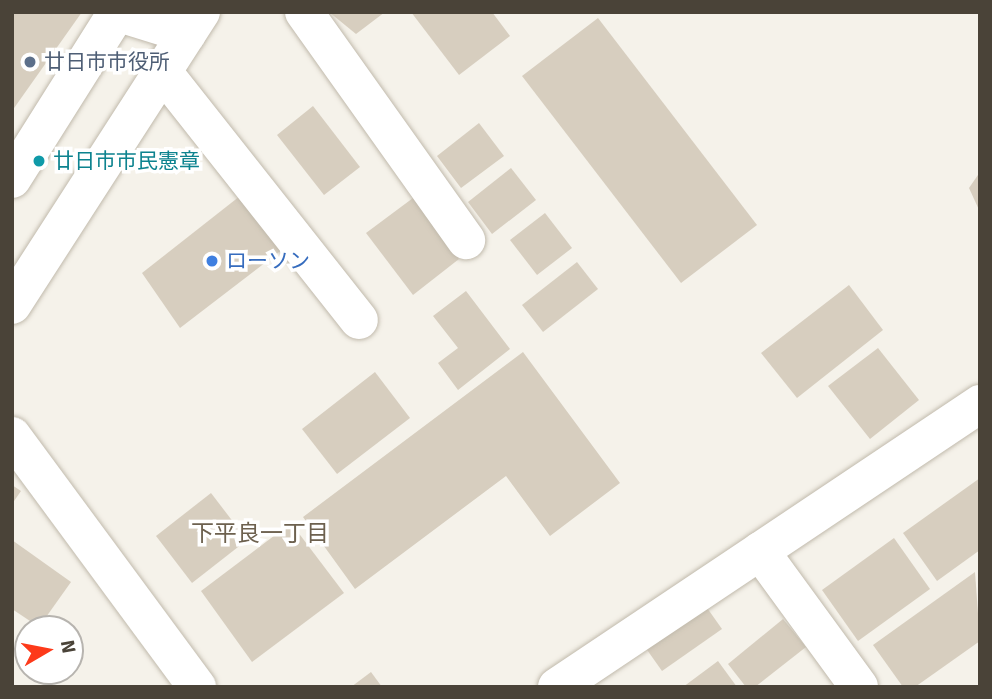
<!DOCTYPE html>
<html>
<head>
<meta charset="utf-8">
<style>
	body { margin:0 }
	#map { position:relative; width:992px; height:699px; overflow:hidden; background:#f5f2ea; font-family:Signika,"Noto Sans JP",sans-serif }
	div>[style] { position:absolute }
	.building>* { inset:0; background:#d7cebf }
	.roads { filter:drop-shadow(0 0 2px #c1baac) drop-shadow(0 0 2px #c1baac) }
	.minor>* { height:38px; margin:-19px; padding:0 19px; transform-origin:19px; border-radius:19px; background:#fff }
	.dots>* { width:19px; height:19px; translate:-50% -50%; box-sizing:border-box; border:4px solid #fff; border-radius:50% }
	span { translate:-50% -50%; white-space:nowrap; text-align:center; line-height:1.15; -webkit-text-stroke:7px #fff; paint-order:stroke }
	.service-label { font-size:21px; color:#4e5e75 }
	.left { translate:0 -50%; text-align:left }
	.culture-label { font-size:21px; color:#0d838f }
	.shop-label { font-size:21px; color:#366cbe }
	.neighbourhood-label { font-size:23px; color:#6d614f }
	.frame { position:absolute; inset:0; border:14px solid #4a4338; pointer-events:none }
	.north { position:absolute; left:14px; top:615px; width:70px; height:70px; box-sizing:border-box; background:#fff; border:2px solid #b7b4af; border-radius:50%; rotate:80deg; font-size:19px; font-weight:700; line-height:28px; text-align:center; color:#4a4338 }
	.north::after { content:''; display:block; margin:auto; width:24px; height:32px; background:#fd3a1a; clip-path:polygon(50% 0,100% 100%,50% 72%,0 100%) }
</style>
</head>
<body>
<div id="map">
	<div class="building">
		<i style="clip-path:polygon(12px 12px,82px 12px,12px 111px)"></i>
		<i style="clip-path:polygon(329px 12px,385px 12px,356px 34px)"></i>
		<i style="clip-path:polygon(411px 12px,492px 12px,510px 36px,459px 75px)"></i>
		<i style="clip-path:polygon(598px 18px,757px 225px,681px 283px,522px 76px)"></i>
		<i style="clip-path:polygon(313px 106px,360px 167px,324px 195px,277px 135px)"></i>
		<i style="clip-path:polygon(479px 123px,504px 156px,461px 188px,437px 156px)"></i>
		<i style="clip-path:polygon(511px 168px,536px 200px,492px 234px,468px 202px)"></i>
		<i style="clip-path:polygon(980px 172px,980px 212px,969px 188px)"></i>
		<i style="clip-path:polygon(240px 196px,283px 249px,180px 328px,142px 273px)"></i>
		<i style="clip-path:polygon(413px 198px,459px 259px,413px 295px,366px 233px)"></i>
		<i style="clip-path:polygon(545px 213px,572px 248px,537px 275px,510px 240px)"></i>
		<i style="clip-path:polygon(577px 262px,598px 289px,543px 332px,522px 305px)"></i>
		<i style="clip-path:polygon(849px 285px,883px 330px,797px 398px,761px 353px)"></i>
		<i style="clip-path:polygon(466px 291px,510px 349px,458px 390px,438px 363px,458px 348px,433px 316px)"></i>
		<i style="clip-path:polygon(878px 348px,919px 400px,870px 439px,828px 386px)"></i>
		<i style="clip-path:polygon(523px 352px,620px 483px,550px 536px,506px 476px,355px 589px,303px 517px)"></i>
		<i style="clip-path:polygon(375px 372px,410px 418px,337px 474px,302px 429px)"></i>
		<i style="clip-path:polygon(980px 478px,980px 550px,937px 581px,903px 533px)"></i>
		<i style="clip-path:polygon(12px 485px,21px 491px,12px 504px)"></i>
		<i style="clip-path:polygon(211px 493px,247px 540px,192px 583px,156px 536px)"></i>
		<i style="clip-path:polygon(291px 523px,344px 593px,252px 662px,201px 591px)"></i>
		<i style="clip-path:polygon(894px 538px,930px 589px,858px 641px,822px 590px)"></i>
		<i style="clip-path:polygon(12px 540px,71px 582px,39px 627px,12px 609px)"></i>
		<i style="clip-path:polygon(975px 572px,980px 641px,915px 687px,903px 687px,873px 645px)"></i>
		<i style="clip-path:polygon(705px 605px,722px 629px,662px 671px,645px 647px)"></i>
		<i style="clip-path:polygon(783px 619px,806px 647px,755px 687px,746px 687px,728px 664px)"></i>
		<i style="clip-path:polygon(718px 661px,737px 687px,683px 687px)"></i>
		<i style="clip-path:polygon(371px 672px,382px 687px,351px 687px)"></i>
	</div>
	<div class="roads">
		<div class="minor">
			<i style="left:116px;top:12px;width:74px;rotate:17.2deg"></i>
			<i style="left:304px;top:12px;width:280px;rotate:54.6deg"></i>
			<i style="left:163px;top:72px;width:316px;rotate:51.7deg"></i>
			<i style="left:12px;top:179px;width:197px;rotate:-57.8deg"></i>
			<i style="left:12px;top:305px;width:349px;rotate:-57.2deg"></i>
			<i style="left:12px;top:436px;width:312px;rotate:53.6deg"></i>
			<i style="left:760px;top:551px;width:168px;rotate:53.9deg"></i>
			<i style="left:557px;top:687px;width:509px;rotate:-33.78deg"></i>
		</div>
	</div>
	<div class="dots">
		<i style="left:30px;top:62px;background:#5c6f8a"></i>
		<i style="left:39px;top:161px;background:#0f9aa8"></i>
		<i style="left:212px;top:261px;background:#3f7fe0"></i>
	</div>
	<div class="service-label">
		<span class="left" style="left:44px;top:62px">廿日市市役所</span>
	</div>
	<div class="culture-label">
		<span class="left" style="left:53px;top:161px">廿日市市民憲章</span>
	</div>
	<div class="shop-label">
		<span class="left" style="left:226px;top:261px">ローソン</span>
	</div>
	<div class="neighbourhood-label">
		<span style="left:260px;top:534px">下平良一丁目</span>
	</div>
	<div class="frame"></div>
	<div class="north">N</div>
</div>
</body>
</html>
